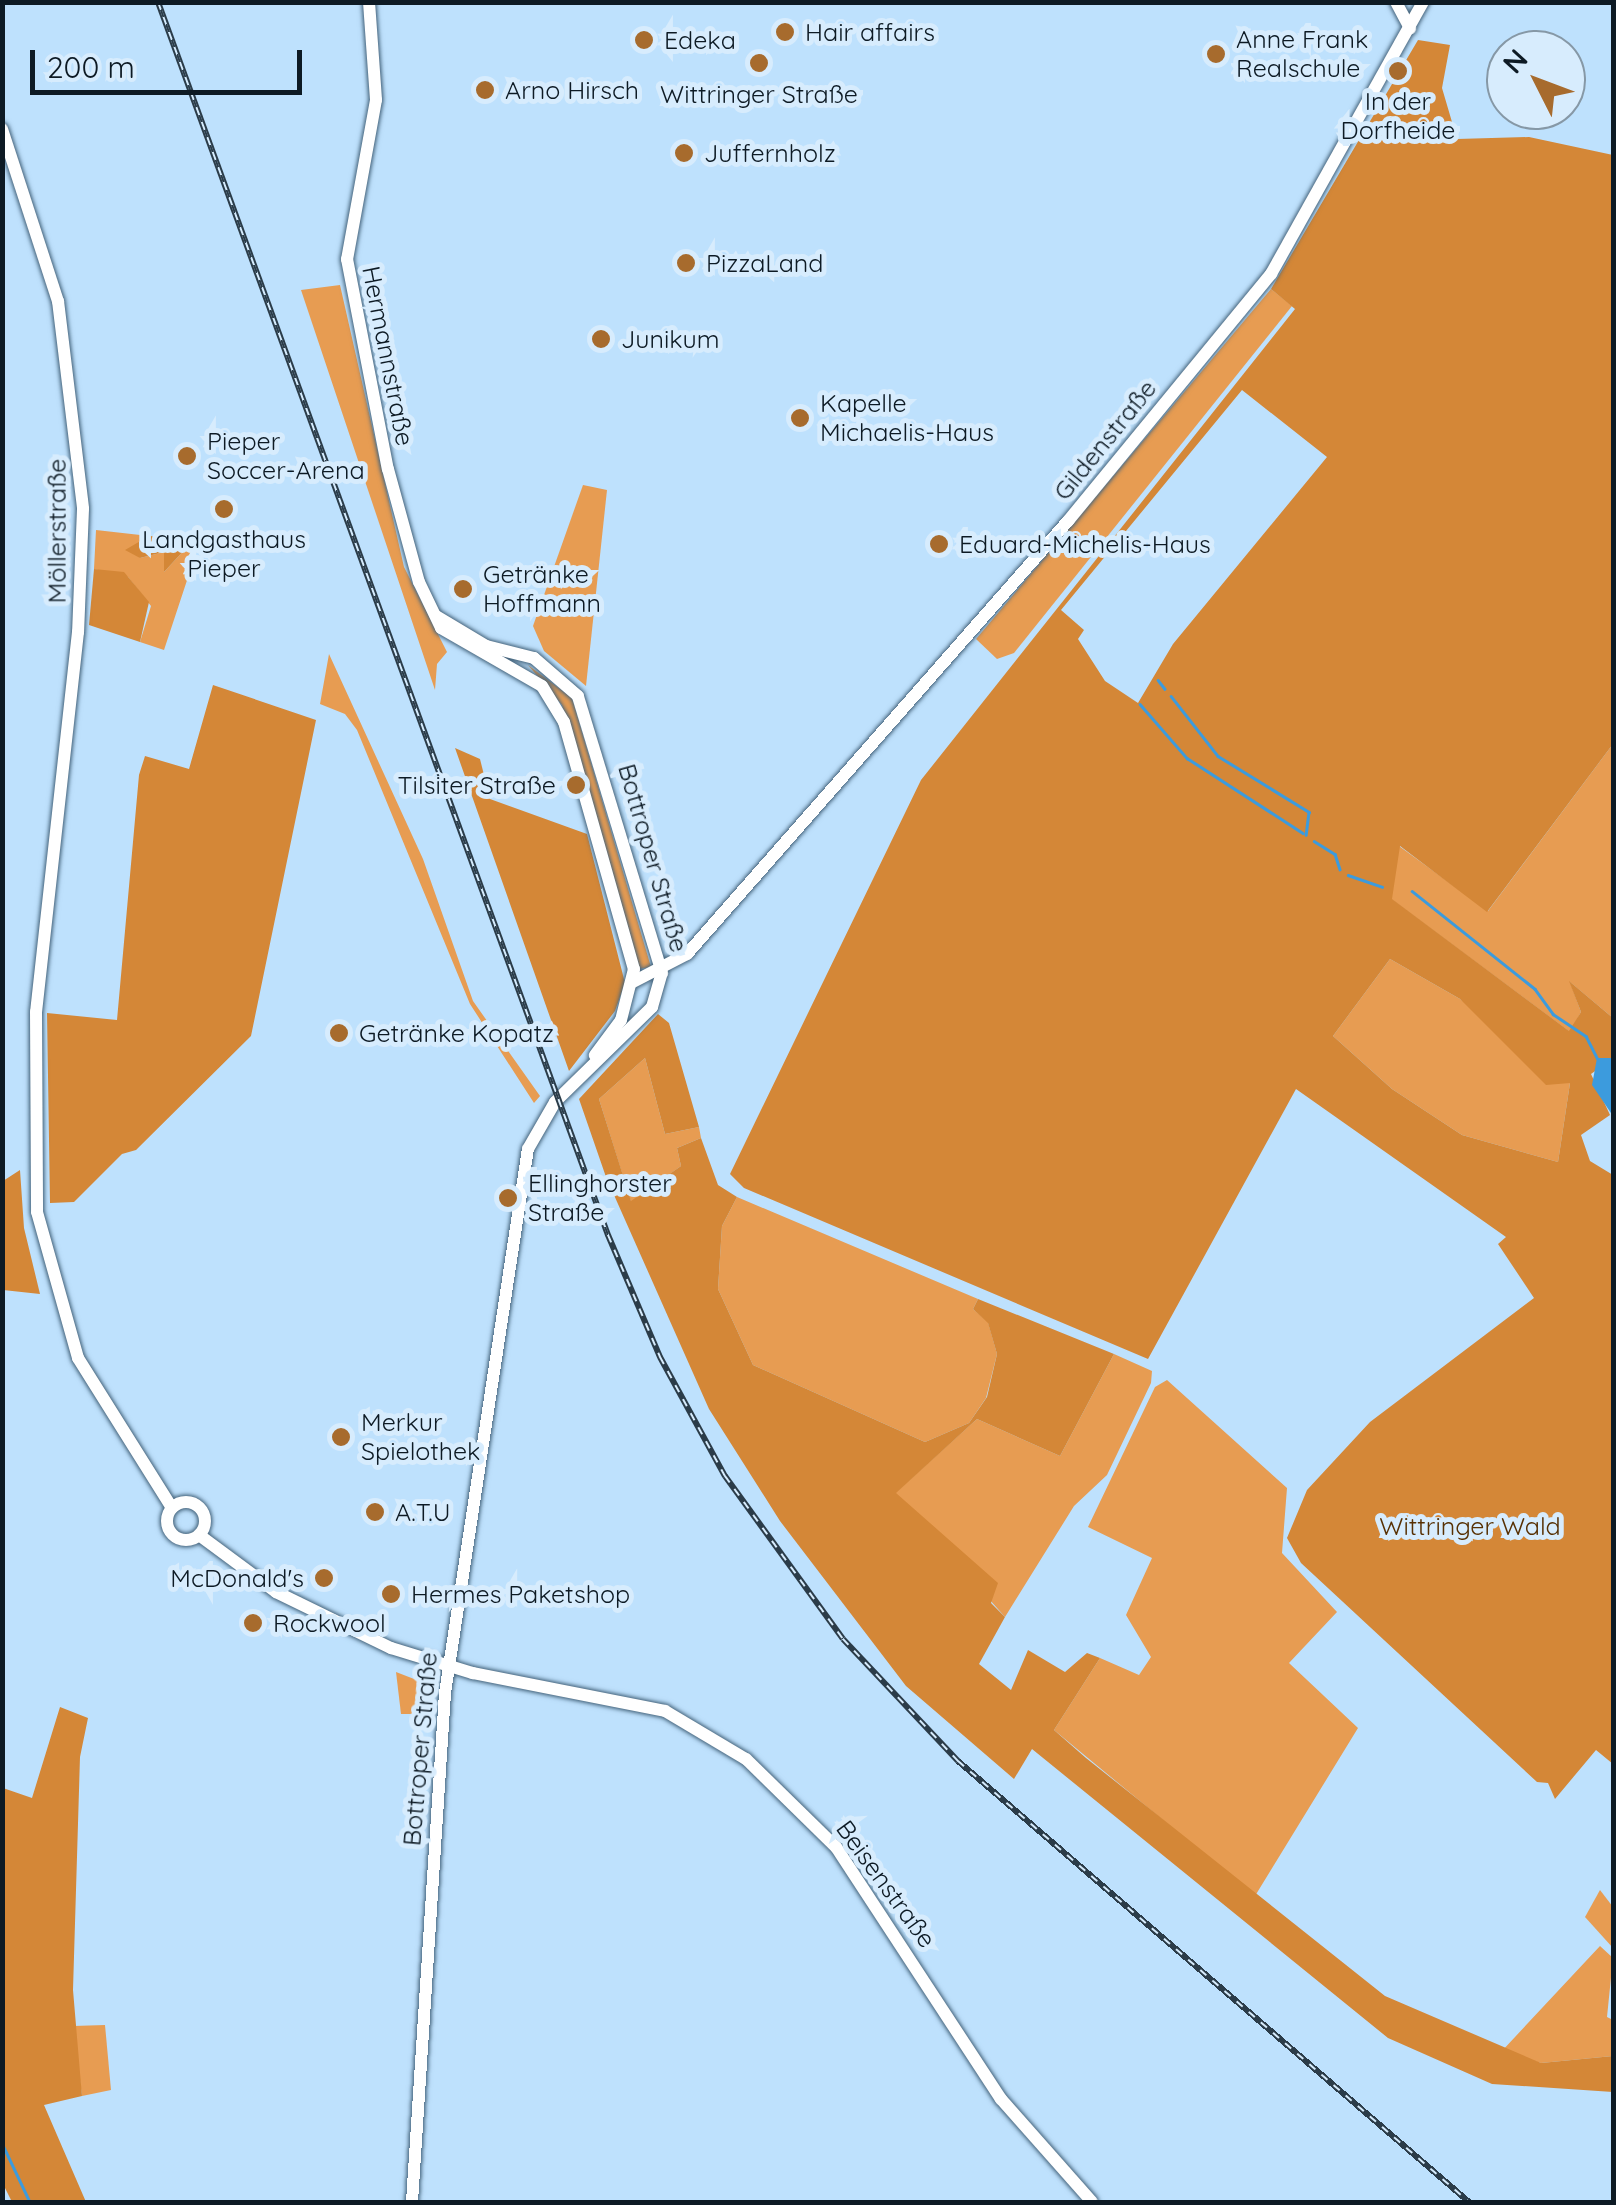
<!DOCTYPE html>
<html>
<head>
<meta charset="utf-8">
<style>
	body { margin:0 }
	#map { position:relative; width:1616px; height:2205px; overflow:hidden; background:#bee1fd; font-family:Quicksand,sans-serif }
	div>[style] { position:absolute }
	.green>* { inset:0; background:#e79c52 }
	.forest>* { inset:0; background:#d48737 }
	.water>* { inset:0; background:#3c9bdd }
	.stream>* { height:2.5px; margin:-1.25px; padding:0 1.25px; transform-origin:1.25px; border-radius:1.25px; background:#3c9bdd }
	.roads { filter:drop-shadow(0 0 2px #44637b) drop-shadow(0 0 2px #44637b) }
	.secondary>* { height:12px; margin:-6px; padding:0 6px; transform-origin:6px; border-radius:6px; background:#fff }
	.secondary>.ring { margin:-6px; padding:0; box-sizing:content-box; background:none; border:12px solid #fff; border-radius:50% }
	.rail>* { height:6px; margin-top:-3px; transform-origin:0; background:repeating-linear-gradient(90deg,#d7ecfd 0 8px,#2b3c49 0 16px); box-sizing:border-box; border-block:2px solid #2b3c49 }
	.dots>* { width:28px; height:28px; translate:-50% -50%; box-sizing:border-box; border:5px solid #d7ecfd; border-radius:50% }
	span { translate:-50% -50%; white-space:nowrap; text-align:center; line-height:1.15; -webkit-text-stroke:10px #d7ecfd; paint-order:stroke }
	.poi-label { font-size:25px; color:#0d1a24 }
	.left { translate:0 -50%; text-align:left }
	.right { translate:-100% -50%; text-align:right }
	.street-label { font-size:25px; color:#0d1a24 }
	.park-label { font-size:25px; color:#573003 }
	.frame { position:absolute; inset:0; border:5px solid #0d1a24; pointer-events:none }
	.north { position:absolute; left:1486px; top:30px; width:100px; height:100px; box-sizing:border-box; background:#d7ecfd; border:2px solid #8698a6; border-radius:50%; rotate:312deg; font-size:28px; font-weight:700; line-height:40px; text-align:center; color:#0d1a24 }
	.north::after { content:''; display:block; margin:auto; width:35px; height:45px; background:#a76b2d; clip-path:polygon(50% 0,100% 100%,50% 72%,0 100%) }
	.scale { position:absolute; left:30px; top:50px; width:272px; height:45px; box-sizing:border-box; border:5px solid #0d1a24; border-top:0; padding-left:12px; font-size:30px; line-height:35px; white-space:nowrap; color:#0d1a24; -webkit-text-stroke:8px #d7ecfd; paint-order:stroke }
</style>
</head>
<body>
<div id="map">
	<div class="green">
		<i style="clip-path:polygon(340px 285px,404px 567px,447px 652px,437px 664px,435px 690px,301px 290px)"></i>
		<i style="clip-path:polygon(1271px 289px,1292px 306px,1014px 653px,997px 659px,976px 639px)"></i>
		<i style="clip-path:polygon(583px 485px,607px 490px,586px 686px,544px 651px,533px 626px)"></i>
		<i style="clip-path:polygon(96px 530px,149px 536px,136px 545px,140px 558px,164px 552px,164px 572px,189px 545px,198px 547px,164px 650px,140px 642px,151px 606px,128px 577px,94px 569px)"></i>
		<i style="clip-path:polygon(329px 654px,423px 859px,473px 1001px,540px 1096px,534px 1103px,470px 1004px,357px 730px,345px 714px,320px 704px)"></i>
		<i style="clip-path:polygon(528px 665px,572px 698px,651px 967px,639px 969px,562px 705px)"></i>
		<i style="clip-path:polygon(1613px 744px,1613px 1018px,1570px 982px,1581px 1012px,1570px 1032px,1391px 899px,1399px 846px,1488px 911px)"></i>
		<i style="clip-path:polygon(1390px 959px,1460px 999px,1570px 1083px,1558px 1162px,1462px 1135px,1392px 1089px,1333px 1036px)"></i>
		<i style="clip-path:polygon(645px 1058px,665px 1134px,699px 1127px,701px 1138px,677px 1148px,681px 1166px,631px 1202px,599px 1099px)"></i>
		<i style="clip-path:polygon(737px 1197px,978px 1299px,973px 1309px,988px 1322px,997px 1354px,986px 1398px,969px 1423px,925px 1442px,753px 1365px,718px 1289px,722px 1226px)"></i>
		<i style="clip-path:polygon(1114px 1354px,1152px 1371px,1151px 1383px,1107px 1475px,1074px 1506px,1005px 1617px,895px 1493px,977px 1419px,1060px 1456px)"></i>
		<i style="clip-path:polygon(1167px 1380px,1287px 1488px,1282px 1553px,1337px 1612px,1289px 1663px,1358px 1728px,1255px 1896px,1054px 1730px,1100px 1658px,1139px 1675px,1151px 1657px,1126px 1615px,1152px 1558px,1088px 1527px,1155px 1387px)"></i>
		<i style="clip-path:polygon(396px 1672px,427px 1684px,425px 1714px,401px 1714px)"></i>
		<i style="clip-path:polygon(1600px 1890px,1613px 1907px,1613px 1948px,1585px 1917px)"></i>
		<i style="clip-path:polygon(1600px 1946px,1613px 1958px,1607px 2017px,1613px 2020px,1613px 2056px,1541px 2063px,1501px 2052px)"></i>
		<i style="clip-path:polygon(105px 2025px,111px 2090px,82px 2096px,73px 2026px)"></i>
	</div>
	<div class="forest">
		<i style="clip-path:polygon(evenodd,1418px 40px,1450px 45px,1442px 88px,1457px 139px,1529px 137px,1613px 155px,1613px 744px,1487px 912px,1400px 846px,1392px 899px,1569px 1031px,1581px 1012px,1569px 981px,1613px 1018px,1613px 1058px,1591px 1074px,1610px 1115px,1581px 1135px,1590px 1161px,1613px 1175px,1613px 1764px,1596px 1750px,1555px 1799px,1548px 1783px,1537px 1782px,1301px 1563px,1287px 1538px,1307px 1490px,1370px 1422px,1534px 1298px,1498px 1244px,1506px 1237px,1296px 1089px,1148px 1359px,744px 1188px,730px 1174px,921px 780px,1295px 309px,1271px 289px,1418px 40px,1242px 390px,1327px 457px,1173px 644px,1138px 703px,1105px 681px,1078px 639px,1084px 630px,1061px 610px,1242px 390px,1418px 40px,1390px 959px,1460px 999px,1546px 1085px,1570px 1083px,1558px 1162px,1462px 1135px,1392px 1089px,1333px 1036px,1390px 959px)"></i>
		<i style="clip-path:polygon(149px 536px,151px 536px,189px 545px,164px 572px,164px 552px,140px 558px,125px 550px)"></i>
		<i style="clip-path:polygon(94px 569px,124px 572px,149px 602px,140px 642px,89px 625px)"></i>
		<i style="clip-path:polygon(213px 685px,316px 720px,251px 1036px,136px 1150px,122px 1154px,74px 1202px,50px 1203px,47px 1013px,117px 1020px,139px 775px,145px 756px,189px 769px)"></i>
		<i style="clip-path:polygon(455px 748px,480px 759px,490px 799px,587px 834px,625px 983px,615px 1011px,569px 1071px)"></i>
		<i style="clip-path:polygon(658px 1014px,669px 1023px,699px 1127px,665px 1134px,645px 1058px,599px 1099px,631px 1201px,681px 1166px,677px 1148px,701px 1138px,718px 1185px,737px 1197px,722px 1226px,718px 1289px,753px 1365px,925px 1442px,969px 1423px,987px 1397px,997px 1354px,988px 1323px,973px 1309px,978px 1299px,1114px 1354px,1060px 1456px,977px 1419px,896px 1493px,998px 1583px,991px 1603px,1005px 1617px,979px 1664px,1011px 1690px,1028px 1650px,1065px 1672px,1087px 1653px,1100px 1658px,1054px 1730px,1086px 1758px,1385px 1996px,1541px 2063px,1613px 2056px,1613px 2092px,1492px 2084px,1388px 2038px,1032px 1749px,1014px 1779px,906px 1686px,780px 1521px,709px 1409px,606px 1177px,579px 1099px)"></i>
		<i style="clip-path:polygon(20px 1170px,24px 1228px,40px 1294px,3px 1290px,3px 1181px)"></i>
		<i style="clip-path:polygon(60px 1707px,88px 1718px,80px 1757px,73px 1990px,82px 2096px,44px 2105px,86px 2202px,12px 2202px,2px 2182px,3px 1788px,32px 1798px)"></i>
	</div>
	<div class="water">
		<i style="clip-path:polygon(1597px 1058px,1613px 1058px,1613px 1116px,1592px 1085px)"></i>
	</div>
	<div class="stream">
		<i style="left:1158px;top:680px;width:11px;rotate:52deg"></i>
		<i style="left:1171px;top:696px;width:76px;rotate:51.9deg"></i>
		<i style="left:1218px;top:756px;width:107px;rotate:31.6deg"></i>
		<i style="left:1309px;top:812px;width:23px;rotate:97deg"></i>
		<i style="left:1140px;top:704px;width:72px;rotate:49deg"></i>
		<i style="left:1187px;top:758px;width:138px;rotate:32.9deg"></i>
		<i style="left:1314px;top:841px;width:25px;rotate:32deg"></i>
		<i style="left:1335px;top:854px;width:16px;rotate:72deg"></i>
		<i style="left:1348px;top:875px;width:36px;rotate:19deg"></i>
		<i style="left:1412px;top:891px;width:157px;rotate:38.5deg"></i>
		<i style="left:1535px;top:989px;width:31px;rotate:54deg"></i>
		<i style="left:1553px;top:1014px;width:40px;rotate:34deg"></i>
		<i style="left:1586px;top:1036px;width:25px;rotate:63deg"></i>
		<i style="left:2px;top:2143px;width:65px;rotate:64.6deg"></i>
	</div>
	<div class="roads">
		<div class="secondary">
			<i style="left:369px;top:2px;width:98px;rotate:85.9deg"></i>
			<i style="left:376px;top:100px;width:162px;rotate:100.3deg"></i>
			<i style="left:347px;top:259px;width:214px;rotate:79deg"></i>
			<i style="left:388px;top:469px;width:117px;rotate:74.7deg"></i>
			<i style="left:419px;top:582px;width:51px;rotate:64.4deg"></i>
			<i style="left:441px;top:628px;width:116px;rotate:29.9deg"></i>
			<i style="left:542px;top:686px;width:42px;rotate:58.6deg"></i>
			<i style="left:564px;top:722px;width:257px;rotate:74.2deg"></i>
			<i style="left:634px;top:969px;width:53px;rotate:104.3deg"></i>
			<i style="left:621px;top:1020px;width:44px;rotate:126.6deg"></i>
			<i style="left:1396px;top:2px;width:30px;rotate:62deg"></i>
			<i style="left:2px;top:129px;width:181px;rotate:72deg"></i>
			<i style="left:58px;top:301px;width:209px;rotate:83.1deg"></i>
			<i style="left:83px;top:509px;width:123px;rotate:92.3deg"></i>
			<i style="left:78px;top:632px;width:382px;rotate:96.3deg"></i>
			<i style="left:36px;top:1012px;width:200px;rotate:89.7deg"></i>
			<i style="left:37px;top:1212px;width:152px;rotate:74.3deg"></i>
			<i style="left:78px;top:1358px;width:177px;rotate:57.9deg"></i>
			<i style="left:633px;top:982px;width:61px;rotate:-27.4deg"></i>
			<i style="left:687px;top:954px;width:577px;rotate:-48.66deg"></i>
			<i style="left:1068px;top:521px;width:320px;rotate:-50.6deg"></i>
			<i style="left:1271px;top:274px;width:312px;rotate:-60.8deg"></i>
			<i class="ring" style="left:167px;top:1502px;width:26px;height:26px"></i>
			<i style="left:199px;top:1535px;width:96px;rotate:36.5deg"></i>
			<i style="left:276px;top:1592px;width:128px;rotate:26deg"></i>
			<i style="left:391px;top:1648px;width:86px;rotate:17deg"></i>
			<i style="left:473px;top:1673px;width:196px;rotate:11.2deg"></i>
			<i style="left:665px;top:1711px;width:94px;rotate:30.7deg"></i>
			<i style="left:746px;top:1759px;width:126px;rotate:44.4deg"></i>
			<i style="left:836px;top:1847px;width:301px;rotate:56.8deg"></i>
			<i style="left:1001px;top:2099px;width:137px;rotate:48.5deg"></i>
			<i style="left:412px;top:2202px;width:510px;rotate:-86.29deg"></i>
			<i style="left:445px;top:1693px;width:550px;rotate:-81.33deg"></i>
			<i style="left:528px;top:1149px;width:54px;rotate:-60.1deg"></i>
			<i style="left:555px;top:1102px;width:136px;rotate:-44.4deg"></i>
			<i style="left:652px;top:1007px;width:35px;rotate:-74deg"></i>
			<i style="left:662px;top:973px;width:289px;rotate:-106.9deg"></i>
			<i style="left:578px;top:696px;width:58px;rotate:-139.2deg"></i>
			<i style="left:534px;top:658px;width:49px;rotate:-166deg"></i>
			<i style="left:486px;top:646px;width:58px;rotate:-149deg"></i>
		</div>
	</div>
	<div class="rail">
		<i style="left:158px;top:2px;width:1313px;rotate:69.95deg"></i>
		<i style="left:608px;top:1235px;width:133px;rotate:66.9deg"></i>
		<i style="left:660px;top:1357px;width:136px;rotate:61.4deg"></i>
		<i style="left:725px;top:1476px;width:201px;rotate:54.1deg"></i>
		<i style="left:843px;top:1639px;width:168px;rotate:46.7deg"></i>
		<i style="left:958px;top:1761px;width:675px;rotate:40.79deg"></i>
	</div>
	<div class="dots">
		<i style="left:785px;top:32px;background:#a76b2d"></i>
		<i style="left:644px;top:40px;background:#a76b2d"></i>
		<i style="left:1216px;top:54px;background:#a76b2d"></i>
		<i style="left:759px;top:63px;background:#a76b2d"></i>
		<i style="left:1398px;top:71px;background:#a76b2d"></i>
		<i style="left:485px;top:90px;background:#a76b2d"></i>
		<i style="left:684px;top:153px;background:#a76b2d"></i>
		<i style="left:686px;top:263px;background:#a76b2d"></i>
		<i style="left:601px;top:339px;background:#a76b2d"></i>
		<i style="left:800px;top:418px;background:#a76b2d"></i>
		<i style="left:187px;top:456px;background:#a76b2d"></i>
		<i style="left:224px;top:509px;background:#a76b2d"></i>
		<i style="left:939px;top:544px;background:#a76b2d"></i>
		<i style="left:463px;top:589px;background:#a76b2d"></i>
		<i style="left:576px;top:785px;background:#a76b2d"></i>
		<i style="left:339px;top:1033px;background:#a76b2d"></i>
		<i style="left:508px;top:1198px;background:#a76b2d"></i>
		<i style="left:341px;top:1437px;background:#a76b2d"></i>
		<i style="left:375px;top:1512px;background:#a76b2d"></i>
		<i style="left:324px;top:1578px;background:#a76b2d"></i>
		<i style="left:391px;top:1594px;background:#a76b2d"></i>
		<i style="left:253px;top:1623px;background:#a76b2d"></i>
	</div>
	<div class="poi-label">
		<span class="left" style="left:805px;top:32px">Hair affairs</span>
		<span class="left" style="left:664px;top:40px">Edeka</span>
		<span class="left" style="left:1236px;top:54px">Anne Frank<br>Realschule</span>
		<span class="left" style="left:505px;top:90px">Arno Hirsch</span>
		<span style="left:759px;top:94px">Wittringer Straße</span>
		<span style="left:1398px;top:116px">In der<br>Dorfheide</span>
		<span class="left" style="left:704px;top:153px">Juffernholz</span>
		<span class="left" style="left:706px;top:263px">PizzaLand</span>
		<span class="left" style="left:621px;top:339px">Junikum</span>
		<span class="left" style="left:820px;top:418px">Kapelle<br>Michaelis-Haus</span>
		<span class="left" style="left:207px;top:456px">Pieper<br>Soccer-Arena</span>
		<span style="left:224px;top:554px">Landgasthaus<br>Pieper</span>
		<span class="left" style="left:959px;top:544px">Eduard-Michelis-Haus</span>
		<span class="left" style="left:483px;top:589px">Getränke<br>Hoffmann</span>
		<span class="right" style="left:556px;top:785px">Tilsiter Straße</span>
		<span class="left" style="left:359px;top:1033px">Getränke Kopatz</span>
		<span class="left" style="left:528px;top:1198px">Ellinghorster<br>Straße</span>
		<span class="left" style="left:361px;top:1437px">Merkur<br>Spielothek</span>
		<span class="left" style="left:395px;top:1512px">A.T.U</span>
		<span class="right" style="left:304px;top:1578px">McDonald's</span>
		<span class="left" style="left:411px;top:1594px">Hermes Paketshop</span>
		<span class="left" style="left:273px;top:1623px">Rockwool</span>
	</div>
	<div class="street-label">
		<span style="left:388px;top:356px;rotate:79deg">Hermannstraße</span>
		<span style="left:1105px;top:440px;rotate:-51deg">Gildenstraße</span>
		<span style="left:57px;top:531px;rotate:-90deg">Möllerstraße</span>
		<span style="left:653px;top:858px;rotate:74deg">Bottroper Straße</span>
		<span style="left:420px;top:1749px;rotate:-85deg">Bottroper Straße</span>
		<span style="left:886px;top:1884px;rotate:54deg">Beisenstraße</span>
	</div>
	<div class="park-label">
		<span style="left:1470px;top:1526px">Wittringer Wald</span>
	</div>
	<div class="frame"></div>
	<div class="north">N</div>
	<div class="scale">200 m</div>
</div>
</body>
</html>
